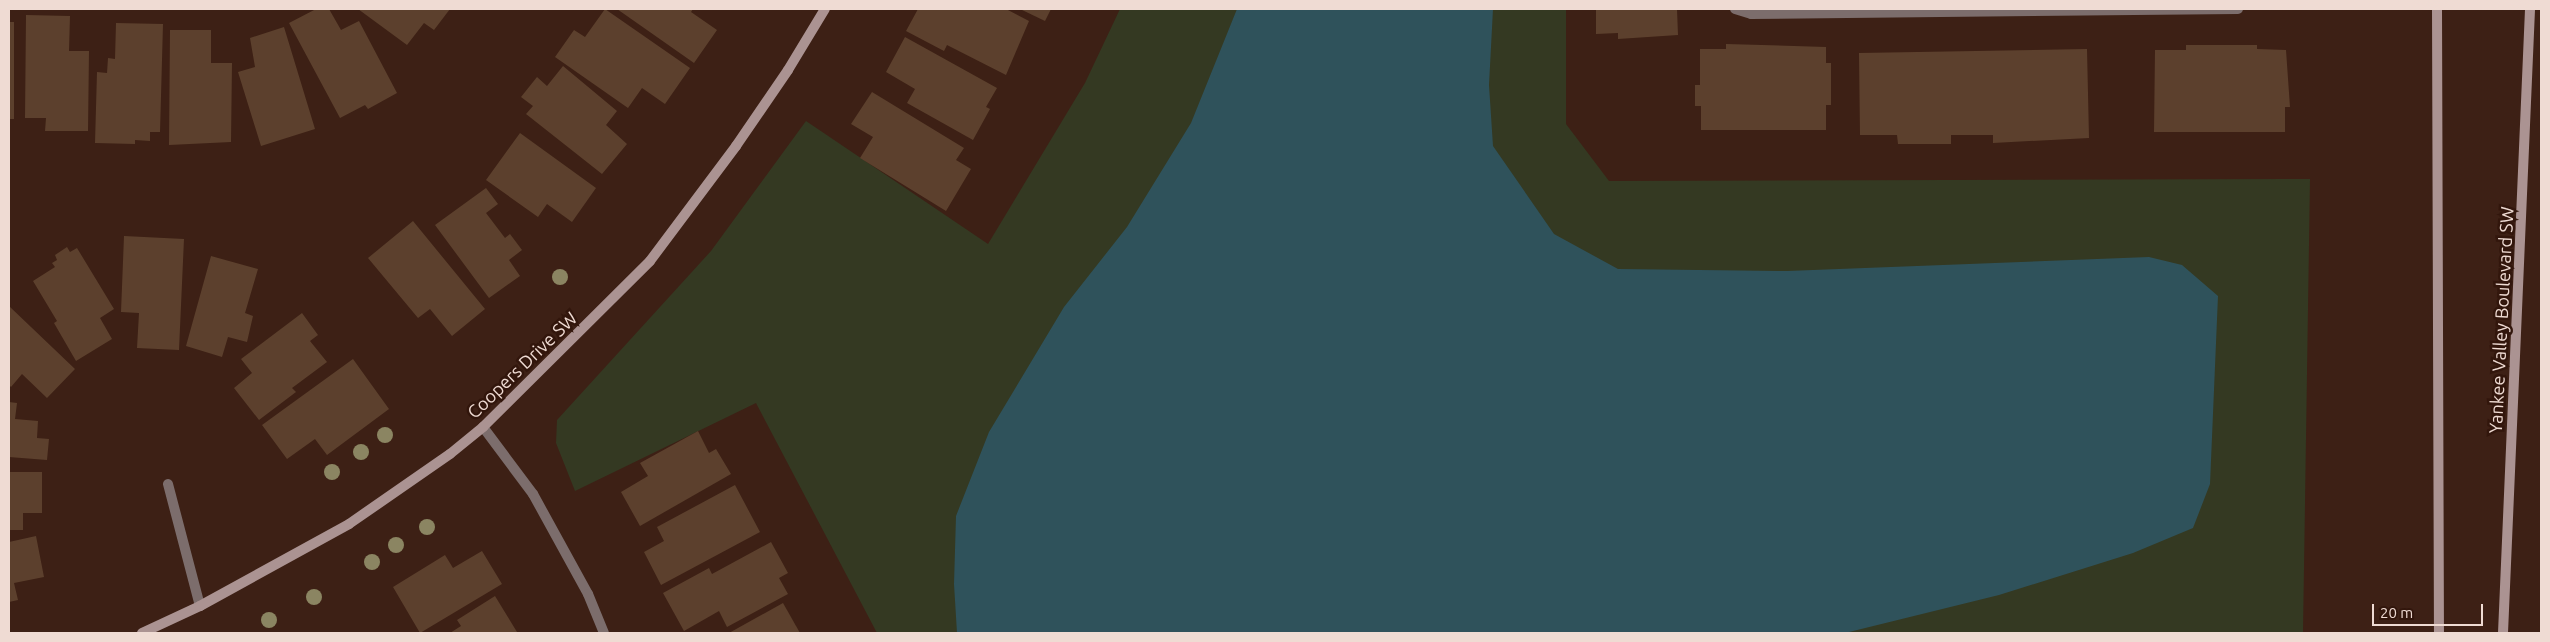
<!DOCTYPE html>
<html>
<head>
<meta charset="utf-8">
<style>
	body { margin:0 }
	#map { position:relative; width:2550px; height:642px; overflow:hidden; background:#3d2015; font-family:Ubuntu,sans-serif }
	div>[style] { position:absolute }
	.green>* { inset:0; background:#343922 }
	.water>* { inset:0; background:#2f525b }
	.building>* { inset:0; background:#5c402d }
	.street>* { height:10px; margin:-5px; padding:0 5px; transform-origin:5px; border-radius:5px; background:#7c6d6c }
	.secondary>* { height:10px; margin:-5px; padding:0 5px; transform-origin:5px; border-radius:5px; background:#ab9392 }
	.trees>* { width:16px; height:16px; margin:-8px; border-radius:50%; background:#8b8562 }
	span { translate:-50% -50%; white-space:nowrap; text-align:center; line-height:1.15; -webkit-text-stroke:5px #32160c; paint-order:stroke }
	.street-label { font-size:18px; color:#efdbd3 }
	.frame { position:absolute; inset:0; border:10px solid #efdbd3; pointer-events:none }
	.scale { position:absolute; left:2372px; top:604px; width:111px; height:22px; box-sizing:border-box; border:2px solid #efdbd3; border-top:0; padding-left:6px; font-size:15px; line-height:18px; white-space:nowrap; color:#efdbd3; -webkit-text-stroke:4px #32160c; paint-order:stroke }
</style>
</head>
<body>
<div id="map">
	<div class="green">
		<i style="clip-path:polygon(1120px 9px,1566px 9px,1566px 124px,1609px 181px,2310px 179px,2303px 633px,877px 633px,756px 403px,575px 491px,556px 443px,557px 420px,711px 251px,806px 121px,988px 244px,1085px 83px)"></i>
	</div>
	<div class="water">
		<i style="clip-path:polygon(1237px 9px,1493px 9px,1489px 85px,1493px 146px,1554px 234px,1618px 269px,1787px 271px,2149px 257px,2182px 265px,2218px 296px,2210px 484px,2193px 528px,2133px 553px,1999px 595px,1845px 633px,957px 633px,954px 584px,956px 516px,989px 432px,1064px 307px,1127px 227px,1191px 123px)"></i>
	</div>
	<div class="building">
		<i style="clip-path:polygon(316px 9px,329px 9px,341px 30px,359px 21px,397px 93px,368px 109px,365px 105px,340px 118px,289px 23px)"></i>
		<i style="clip-path:polygon(358px 9px,450px 9px,434px 30px,424px 23px,407px 45px)"></i>
		<i style="clip-path:polygon(605px 9px,690px 68px,665px 104px,642px 88px,628px 108px,555px 57px,574px 30px,585px 37px)"></i>
		<i style="clip-path:polygon(617px 9px,693px 9px,691px 12px,717px 30px,694px 63px)"></i>
		<i style="clip-path:polygon(918px 9px,1006px 9px,1029px 21px,1006px 75px,947px 45px,944px 51px,906px 31px)"></i>
		<i style="clip-path:polygon(1020px 9px,1051px 9px,1045px 21px)"></i>
		<i style="clip-path:polygon(1596px 9px,1677px 9px,1678px 35px,1618px 39px,1618px 33px,1596px 34px)"></i>
		<i style="clip-path:polygon(26px 15px,70px 16px,69px 51px,89px 51px,88px 131px,45px 131px,46px 118px,25px 118px)"></i>
		<i style="clip-path:polygon(9px 22px,14px 22px,14px 119px,9px 119px)"></i>
		<i style="clip-path:polygon(116px 23px,163px 24px,160px 132px,150px 132px,150px 141px,135px 140px,135px 144px,95px 143px,97px 72px,107px 73px,108px 58px,115px 59px)"></i>
		<i style="clip-path:polygon(284px 27px,315px 129px,261px 146px,238px 72px,255px 67px,250px 38px)"></i>
		<i style="clip-path:polygon(170px 30px,211px 30px,211px 63px,232px 63px,231px 142px,169px 145px)"></i>
		<i style="clip-path:polygon(905px 37px,997px 88px,986px 107px,990px 109px,973px 140px,907px 103px,915px 89px,886px 72px)"></i>
		<i style="clip-path:polygon(1726px 44px,1826px 47px,1826px 63px,1831px 63px,1831px 105px,1826px 105px,1826px 130px,1701px 130px,1701px 106px,1695px 106px,1695px 85px,1700px 85px,1700px 49px,1726px 49px)"></i>
		<i style="clip-path:polygon(2186px 45px,2257px 45px,2257px 49px,2286px 50px,2290px 107px,2285px 107px,2285px 132px,2154px 132px,2155px 50px,2186px 50px)"></i>
		<i style="clip-path:polygon(2087px 49px,2089px 138px,1993px 143px,1993px 135px,1951px 135px,1951px 144px,1898px 144px,1897px 135px,1860px 135px,1859px 53px)"></i>
		<i style="clip-path:polygon(563px 66px,617px 111px,606px 125px,627px 144px,602px 174px,526px 114px,533px 106px,521px 97px,537px 77px,547px 86px)"></i>
		<i style="clip-path:polygon(872px 92px,964px 148px,956px 160px,971px 169px,946px 211px,860px 158px,873px 137px,851px 124px)"></i>
		<i style="clip-path:polygon(520px 133px,596px 188px,572px 222px,547px 204px,538px 217px,486px 180px)"></i>
		<i style="clip-path:polygon(486px 188px,498px 204px,486px 213px,505px 238px,510px 234px,522px 250px,509px 260px,520px 276px,489px 298px,435px 225px)"></i>
		<i style="clip-path:polygon(413px 221px,485px 309px,452px 336px,430px 309px,418px 318px,368px 258px)"></i>
		<i style="clip-path:polygon(124px 236px,184px 239px,179px 350px,137px 348px,139px 313px,121px 312px)"></i>
		<i style="clip-path:polygon(67px 247px,70px 252px,77px 248px,114px 309px,100px 318px,112px 339px,76px 361px,54px 323px,57px 321px,33px 281px,55px 267px,52px 263px,57px 260px,55px 255px)"></i>
		<i style="clip-path:polygon(211px 256px,258px 269px,245px 313px,253px 316px,247px 342px,228px 337px,222px 357px,186px 346px)"></i>
		<i style="clip-path:polygon(9px 306px,75px 369px,47px 398px,22px 374px,11px 387px,9px 385px)"></i>
		<i style="clip-path:polygon(302px 313px,318px 335px,310px 341px,327px 362px,292px 388px,296px 392px,259px 420px,234px 388px,252px 373px,241px 359px)"></i>
		<i style="clip-path:polygon(353px 359px,389px 409px,327px 455px,315px 439px,287px 459px,262px 425px)"></i>
		<i style="clip-path:polygon(9px 402px,17px 403px,15px 419px,38px 421px,37px 438px,49px 439px,47px 460px,9px 457px)"></i>
		<i style="clip-path:polygon(698px 431px,709px 453px,716px 449px,731px 474px,640px 526px,621px 492px,648px 476px,640px 463px)"></i>
		<i style="clip-path:polygon(9px 472px,42px 472px,42px 513px,23px 513px,23px 530px,9px 530px)"></i>
		<i style="clip-path:polygon(735px 485px,760px 532px,661px 585px,644px 552px,664px 541px,657px 527px)"></i>
		<i style="clip-path:polygon(36px 536px,44px 577px,14px 583px,18px 600px,9px 602px,9px 542px)"></i>
		<i style="clip-path:polygon(771px 542px,788px 573px,779px 578px,788px 594px,727px 627px,719px 611px,684px 631px,663px 593px,709px 568px,712px 574px)"></i>
		<i style="clip-path:polygon(482px 551px,502px 584px,420px 633px,393px 587px,445px 555px,453px 568px)"></i>
		<i style="clip-path:polygon(495px 596px,517px 632px,450px 633px,461px 626px,457px 620px)"></i>
		<i style="clip-path:polygon(783px 603px,800px 633px,729px 633px)"></i>
	</div>
	<div class="street">
		<i style="left:1735px;top:9px;width:17px;rotate:17deg"></i>
		<i style="left:1751px;top:14px;width:487px;rotate:-0.6deg"></i>
		<i style="left:483px;top:427px;width:84px;rotate:53.3deg"></i>
		<i style="left:533px;top:494px;width:114px;rotate:61.2deg"></i>
		<i style="left:588px;top:594px;width:42px;rotate:67.7deg"></i>
		<i style="left:168px;top:484px;width:126px;rotate:75.3deg"></i>
	</div>
	<div class="secondary">
		<i style="left:2437px;top:9px;width:624px;rotate:89.82deg"></i>
		<i style="left:142px;top:633px;width:64px;rotate:-25deg"></i>
		<i style="left:200px;top:606px;width:170px;rotate:-28.8deg"></i>
		<i style="left:349px;top:524px;width:123px;rotate:-34.7deg"></i>
		<i style="left:450px;top:454px;width:43px;rotate:-39.3deg"></i>
		<i style="left:483px;top:427px;width:235px;rotate:-44.8deg"></i>
		<i style="left:650px;top:261px;width:144px;rotate:-53.2deg"></i>
		<i style="left:736px;top:146px;width:92px;rotate:-55.6deg"></i>
		<i style="left:788px;top:70px;width:71px;rotate:-58.8deg"></i>
		<i style="left:2503px;top:633px;width:625px;rotate:-87.52deg"></i>
	</div>
	<div class="trees">
		<i style="left:560px;top:277px"></i>
		<i style="left:385px;top:435px"></i>
		<i style="left:361px;top:452px"></i>
		<i style="left:332px;top:472px"></i>
		<i style="left:427px;top:527px"></i>
		<i style="left:396px;top:545px"></i>
		<i style="left:372px;top:562px"></i>
		<i style="left:314px;top:597px"></i>
		<i style="left:269px;top:620px"></i>
	</div>
	<div class="street-label">
		<span style="left:2501px;top:320px;rotate:-87deg">Yankee Valley Boulevard SW</span>
		<span style="left:522px;top:365px;rotate:-44deg">Coopers Drive SW</span>
	</div>
	<div class="frame"></div>
	<div class="scale">20 m</div>
</div>
</body>
</html>
